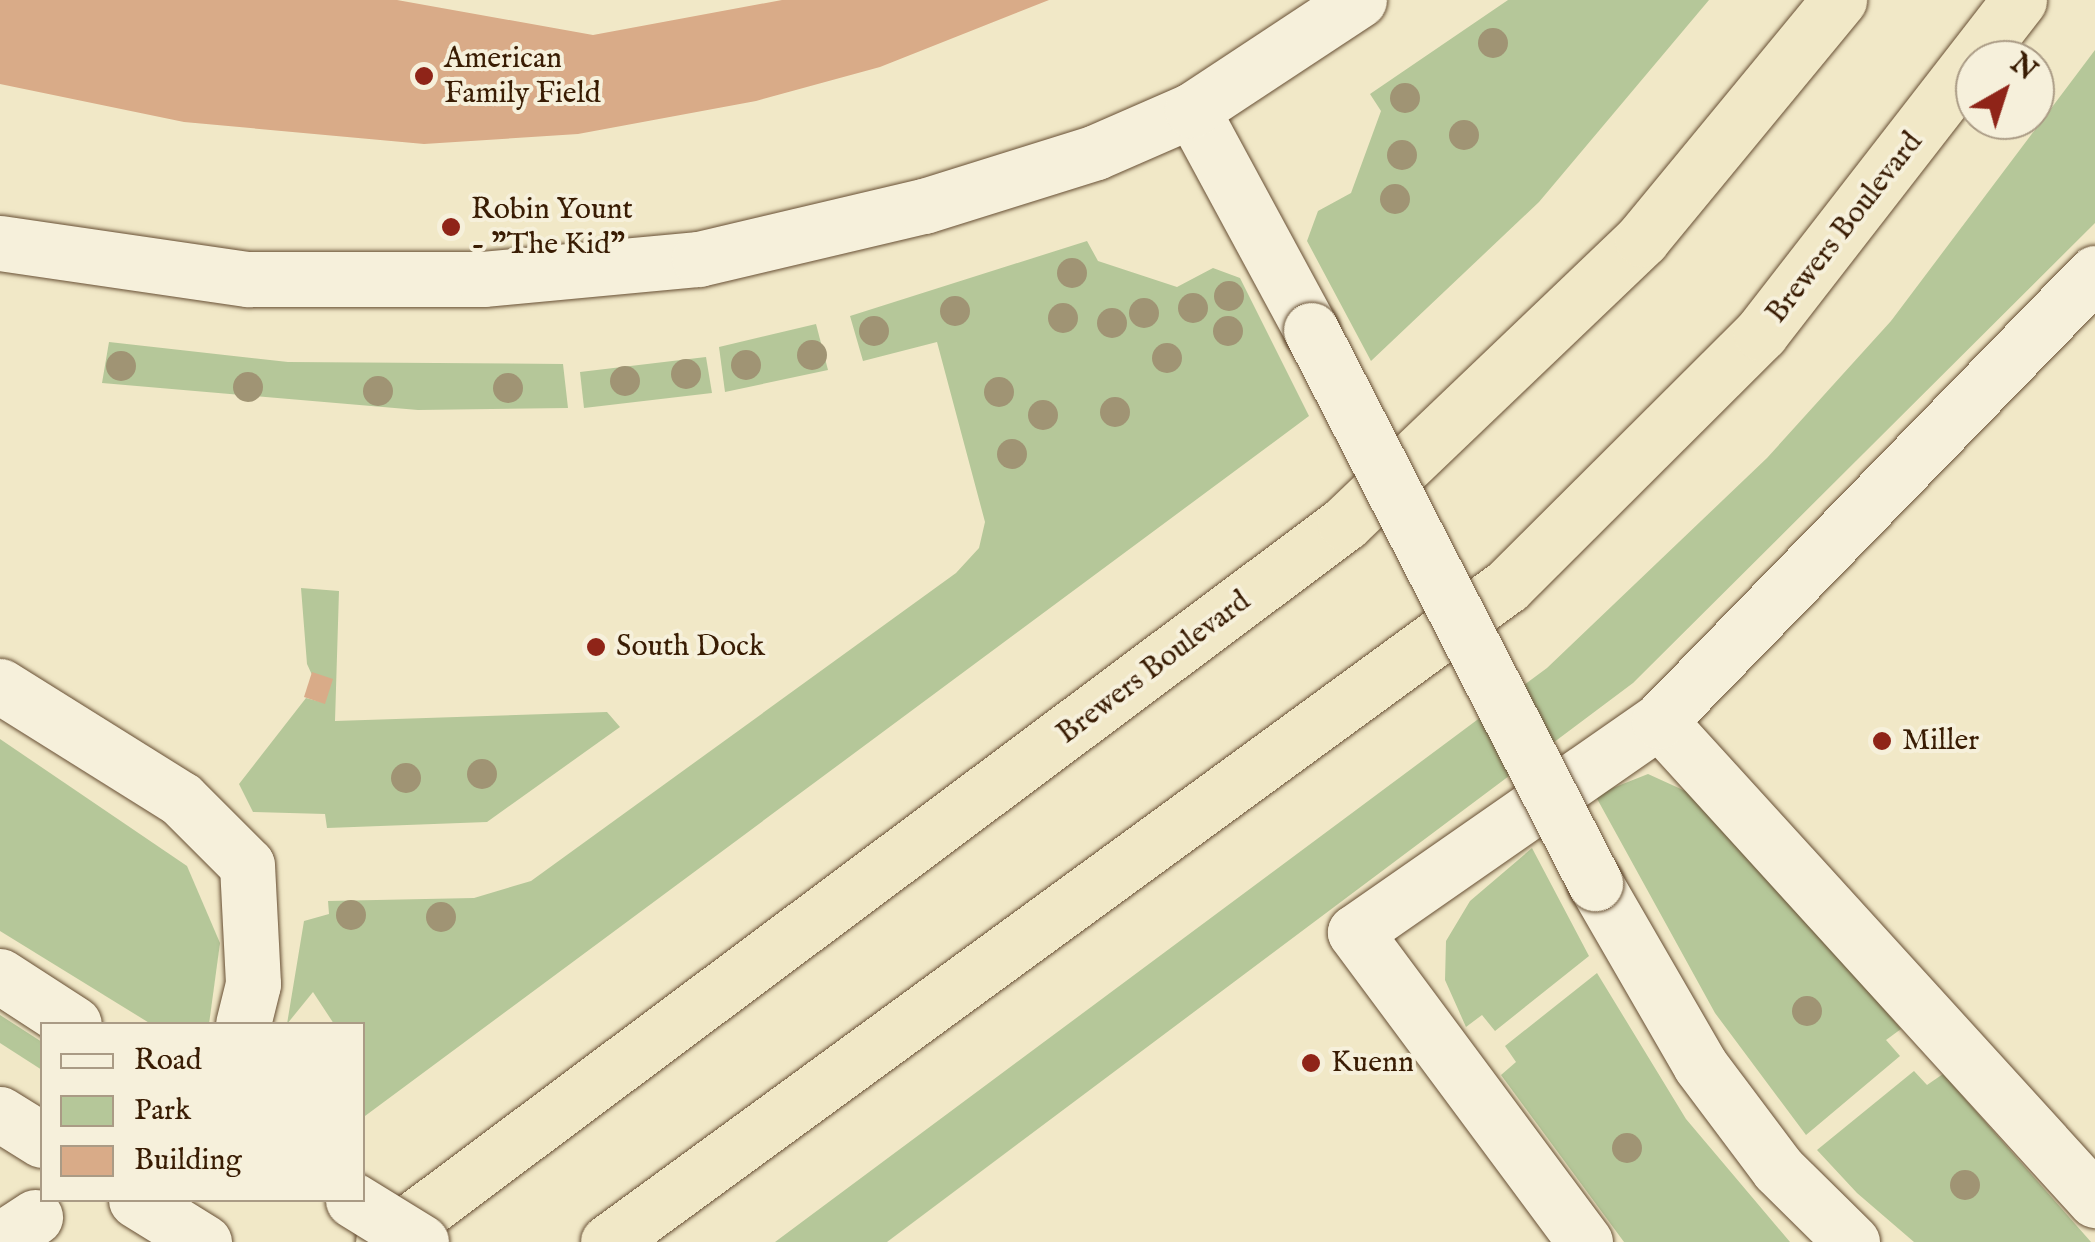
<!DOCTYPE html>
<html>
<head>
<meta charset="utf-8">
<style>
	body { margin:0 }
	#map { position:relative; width:2095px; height:1242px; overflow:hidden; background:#f1e8c7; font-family:"IM FELL English",serif }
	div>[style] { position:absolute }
	.green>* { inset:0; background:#b5c799 }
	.building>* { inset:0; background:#d9ab88 }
	.roads { filter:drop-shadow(0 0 2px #674f34) drop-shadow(0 0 2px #674f34) }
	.minor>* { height:55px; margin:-27.5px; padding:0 27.5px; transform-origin:27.5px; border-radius:27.5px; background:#f6f0db }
	.highway>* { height:55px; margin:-27.5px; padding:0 27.5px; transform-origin:27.5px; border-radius:27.5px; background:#f1e8c7 }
	.bridges { filter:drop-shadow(0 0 2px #674f34) drop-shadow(0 0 2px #674f34) }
	.minor-bridge>* { height:55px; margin:-27.5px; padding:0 27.5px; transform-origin:27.5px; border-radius:27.5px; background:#f6f0db }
	.trees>* { width:30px; height:30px; margin:-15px; border-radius:50%; background:#a09474 }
	.dots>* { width:28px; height:28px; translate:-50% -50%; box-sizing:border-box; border:5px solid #f6f0db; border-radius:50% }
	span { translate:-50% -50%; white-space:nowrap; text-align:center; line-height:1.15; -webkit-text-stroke:8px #f6f0db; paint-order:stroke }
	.poi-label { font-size:30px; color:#391c03 }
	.left { translate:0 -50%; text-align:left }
	.street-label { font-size:30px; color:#391c03 }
	.legend { position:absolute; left:40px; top:1022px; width:325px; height:180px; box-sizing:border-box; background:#f6f0db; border:2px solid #aa9b85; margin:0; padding:12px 18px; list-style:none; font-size:30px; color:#391c03 }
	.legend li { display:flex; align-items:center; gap:20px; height:50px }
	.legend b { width:50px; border:2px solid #aa9b85 }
	.north { position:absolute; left:1955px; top:40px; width:100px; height:100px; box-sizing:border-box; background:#f6f0db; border:2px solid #aa9b85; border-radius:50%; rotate:39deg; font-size:28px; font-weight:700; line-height:40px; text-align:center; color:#391c03 }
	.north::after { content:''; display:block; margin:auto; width:35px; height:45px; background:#8f2418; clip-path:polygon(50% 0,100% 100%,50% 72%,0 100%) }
</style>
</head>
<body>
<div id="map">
	<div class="green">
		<i style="clip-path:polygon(1508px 0,1709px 0,1539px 202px,1371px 361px,1307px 241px,1318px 211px,1351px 193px,1381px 111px,1370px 94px)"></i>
		<i style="clip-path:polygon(2095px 50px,2095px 223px,1633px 683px,887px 1242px,775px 1242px,1547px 668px,1767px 458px,1891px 321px)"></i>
		<i style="clip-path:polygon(1087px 241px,1098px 261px,1177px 287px,1213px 268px,1240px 278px,1309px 416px,365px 1116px,362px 1024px,334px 1024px,313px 992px,287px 1024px,304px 921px,329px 914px,328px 901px,474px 898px,531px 881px,956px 573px,979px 548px,985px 522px,937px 342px,863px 361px,850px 316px)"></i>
		<i style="clip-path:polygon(816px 324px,828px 370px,725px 392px,719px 347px)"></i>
		<i style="clip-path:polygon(109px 342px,288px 362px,563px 364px,568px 408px,418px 410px,102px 383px)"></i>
		<i style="clip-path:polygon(706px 357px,712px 393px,584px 408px,580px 372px)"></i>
		<i style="clip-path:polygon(301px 588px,339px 591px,335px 721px,607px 712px,620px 727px,487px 822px,327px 828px,325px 814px,253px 812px,239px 784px,306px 698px,325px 703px,307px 664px)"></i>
		<i style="clip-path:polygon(0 739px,187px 866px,220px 943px,209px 1024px,151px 1024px,0 931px)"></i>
		<i style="clip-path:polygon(1648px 774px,1705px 800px,1901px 1029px,1886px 1040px,1900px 1056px,1806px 1135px,1715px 1013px,1595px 795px)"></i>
		<i style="clip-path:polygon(1532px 848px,1589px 956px,1495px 1031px,1482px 1015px,1466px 1027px,1445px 980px,1446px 941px,1470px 901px)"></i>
		<i style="clip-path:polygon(1597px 973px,1686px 1119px,1790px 1242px,1624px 1242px,1501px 1075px,1516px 1062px,1505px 1046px)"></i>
		<i style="clip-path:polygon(0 1015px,42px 1042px,42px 1070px,0 1043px)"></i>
		<i style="clip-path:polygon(1914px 1071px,1927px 1085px,1943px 1074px,2091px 1242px,1914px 1242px,1857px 1193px,1817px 1150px)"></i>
	</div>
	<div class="building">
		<i style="clip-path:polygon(0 0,397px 0,593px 35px,782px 0,1049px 0,880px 67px,756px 101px,578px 134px,424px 144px,184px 122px,0 84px)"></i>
		<i style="clip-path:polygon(312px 672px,333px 679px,325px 704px,304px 697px)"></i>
	</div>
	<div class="roads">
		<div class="minor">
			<i style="left:1192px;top:110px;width:250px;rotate:61.6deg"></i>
			<i style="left:0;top:243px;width:251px;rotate:8.3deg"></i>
			<i style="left:248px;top:279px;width:235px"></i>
			<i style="left:483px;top:279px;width:217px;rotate:-5.3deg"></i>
			<i style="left:699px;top:259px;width:231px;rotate:-13.3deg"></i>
			<i style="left:924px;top:206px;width:180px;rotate:-17.4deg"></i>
			<i style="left:1096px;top:152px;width:105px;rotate:-23.6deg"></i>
			<i style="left:1192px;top:110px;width:200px;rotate:-33.4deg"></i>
			<i style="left:0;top:686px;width:213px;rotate:32deg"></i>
			<i style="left:181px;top:799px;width:93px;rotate:45deg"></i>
			<i style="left:247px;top:865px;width:119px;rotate:87.1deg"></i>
			<i style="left:253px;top:984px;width:41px;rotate:104deg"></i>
			<i style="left:1659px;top:721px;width:648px;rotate:47.69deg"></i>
			<i style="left:1595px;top:883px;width:210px;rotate:60deg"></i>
			<i style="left:1700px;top:1065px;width:130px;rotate:53.1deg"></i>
			<i style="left:1778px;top:1169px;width:104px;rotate:44.6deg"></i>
			<i style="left:0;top:976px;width:88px;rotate:33deg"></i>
			<i style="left:0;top:1114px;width:49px;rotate:31.8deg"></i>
			<i style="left:136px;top:1200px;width:80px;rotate:31.7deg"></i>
			<i style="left:0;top:1240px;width:42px;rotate:-33.3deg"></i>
			<i style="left:1585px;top:1242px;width:386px;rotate:-126.6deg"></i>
			<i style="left:1355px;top:932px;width:370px;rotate:-34.8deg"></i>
			<i style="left:1659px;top:721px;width:625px;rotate:-45.78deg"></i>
		</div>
		<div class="highway">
			<i style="left:383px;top:1242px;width:1201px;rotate:-36.77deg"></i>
			<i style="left:1345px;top:523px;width:411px;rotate:-43.7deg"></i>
			<i style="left:1642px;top:239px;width:310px;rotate:-50.5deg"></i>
			<i style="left:608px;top:1242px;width:1113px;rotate:-36.12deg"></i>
			<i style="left:1507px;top:586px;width:359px;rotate:-44.9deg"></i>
			<i style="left:1761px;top:333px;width:421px;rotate:-52.2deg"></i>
		</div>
	</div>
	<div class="bridges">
		<div class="minor-bridge">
			<i style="left:1311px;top:330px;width:622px;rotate:62.82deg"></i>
			<i style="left:353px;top:1200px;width:80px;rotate:31.7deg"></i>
		</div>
	</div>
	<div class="trees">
		<i style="left:1493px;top:43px"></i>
		<i style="left:1405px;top:98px"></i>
		<i style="left:1464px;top:135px"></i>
		<i style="left:1402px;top:155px"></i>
		<i style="left:1395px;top:199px"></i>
		<i style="left:1072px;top:273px"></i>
		<i style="left:1229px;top:296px"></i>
		<i style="left:1193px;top:308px"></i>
		<i style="left:955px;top:311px"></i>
		<i style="left:1144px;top:313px"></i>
		<i style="left:1063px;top:318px"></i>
		<i style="left:1112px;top:323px"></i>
		<i style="left:874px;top:331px"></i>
		<i style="left:1228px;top:331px"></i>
		<i style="left:812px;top:355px"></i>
		<i style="left:1167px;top:358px"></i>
		<i style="left:746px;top:365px"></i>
		<i style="left:121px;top:366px"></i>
		<i style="left:686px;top:374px"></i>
		<i style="left:625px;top:381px"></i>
		<i style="left:248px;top:387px"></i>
		<i style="left:508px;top:388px"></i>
		<i style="left:378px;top:391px"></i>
		<i style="left:999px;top:392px"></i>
		<i style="left:1115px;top:412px"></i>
		<i style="left:1043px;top:415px"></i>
		<i style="left:1012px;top:454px"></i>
		<i style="left:482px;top:774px"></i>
		<i style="left:406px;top:778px"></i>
		<i style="left:351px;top:915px"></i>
		<i style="left:441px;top:917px"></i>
		<i style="left:1807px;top:1011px"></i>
		<i style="left:1627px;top:1148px"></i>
		<i style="left:1965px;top:1185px"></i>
	</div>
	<div class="dots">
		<i style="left:424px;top:76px;background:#8f2418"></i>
		<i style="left:451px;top:227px;background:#8f2418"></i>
		<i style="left:596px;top:647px;background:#8f2418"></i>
		<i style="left:1882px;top:741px;background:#8f2418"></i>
		<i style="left:1311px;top:1063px;background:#8f2418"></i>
	</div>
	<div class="poi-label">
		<span class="left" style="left:444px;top:76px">American<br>Family Field</span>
		<span class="left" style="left:471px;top:227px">Robin Yount<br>- "The Kid"</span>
		<span class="left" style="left:616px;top:647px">South Dock</span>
		<span class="left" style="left:1902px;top:741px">Miller</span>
		<span class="left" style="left:1331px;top:1063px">Kuenn</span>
	</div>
	<div class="street-label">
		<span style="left:1845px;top:228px;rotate:-52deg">Brewers Boulevard</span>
		<span style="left:1154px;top:668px;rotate:-37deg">Brewers Boulevard</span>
	</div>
	<ul class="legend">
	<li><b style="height:12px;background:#f6f0db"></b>Road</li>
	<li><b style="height:28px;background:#b5c799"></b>Park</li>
	<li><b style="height:28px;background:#d9ab88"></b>Building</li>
	</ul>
	<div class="north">N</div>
</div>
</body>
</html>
